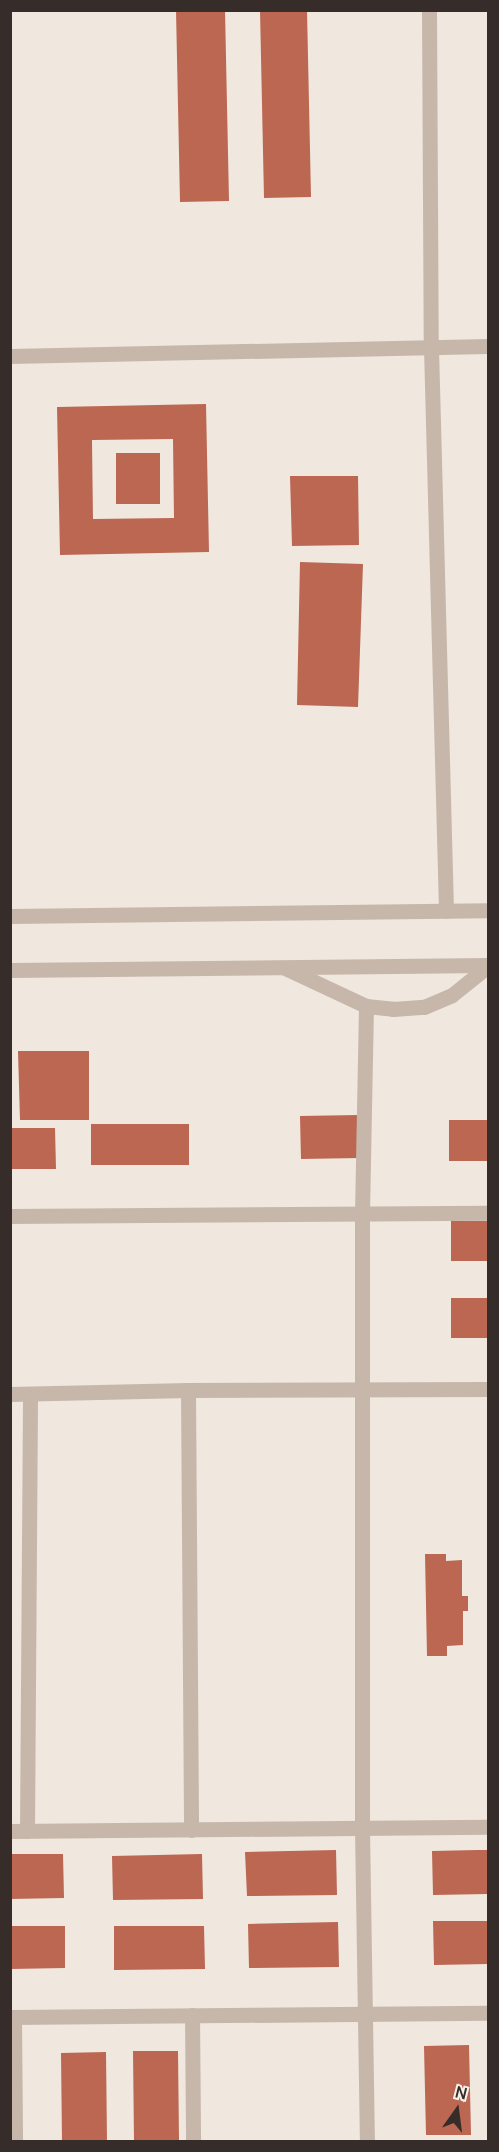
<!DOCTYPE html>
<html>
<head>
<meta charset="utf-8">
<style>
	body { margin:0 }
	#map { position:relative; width:499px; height:2152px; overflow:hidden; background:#f0e7de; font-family:Manrope,sans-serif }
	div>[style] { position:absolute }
	.building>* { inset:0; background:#bb6752 }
	.minor>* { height:15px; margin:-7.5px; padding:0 7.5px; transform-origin:7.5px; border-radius:7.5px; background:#c7b7ab }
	span { translate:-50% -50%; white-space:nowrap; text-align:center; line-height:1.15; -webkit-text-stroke:5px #f8f1ea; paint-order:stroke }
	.frame { position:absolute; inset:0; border:12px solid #362d2a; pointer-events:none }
	.north { position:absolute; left:427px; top:2080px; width:60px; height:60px; -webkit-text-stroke:4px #f8f1ea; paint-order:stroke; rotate:14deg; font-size:16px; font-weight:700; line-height:24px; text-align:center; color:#362d2a }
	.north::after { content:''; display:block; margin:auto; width:21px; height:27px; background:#362d2a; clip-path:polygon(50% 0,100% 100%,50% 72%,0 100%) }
</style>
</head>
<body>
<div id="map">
	<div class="building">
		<i style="clip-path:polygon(176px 10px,225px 10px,229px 201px,180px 202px)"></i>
		<i style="clip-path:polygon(260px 10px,307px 10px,311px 197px,264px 198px)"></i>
		<i style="clip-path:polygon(evenodd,206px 404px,209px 552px,60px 555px,57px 407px,206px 404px,173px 439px,174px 518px,93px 519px,92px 440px,173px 439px)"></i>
		<i style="clip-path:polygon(116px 453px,160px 453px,160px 504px,116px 504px)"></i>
		<i style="clip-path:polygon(290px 476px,358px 476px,359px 545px,292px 546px)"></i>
		<i style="clip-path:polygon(300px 562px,363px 564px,358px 707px,297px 705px)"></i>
		<i style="clip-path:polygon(18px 1051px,89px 1051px,89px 1120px,20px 1120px)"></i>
		<i style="clip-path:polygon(358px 1115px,359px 1158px,301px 1159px,300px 1116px)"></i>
		<i style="clip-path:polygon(449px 1120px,488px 1120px,488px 1161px,449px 1161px)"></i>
		<i style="clip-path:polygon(91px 1124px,189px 1124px,189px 1165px,91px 1165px)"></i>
		<i style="clip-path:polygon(10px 1128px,55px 1128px,56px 1169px,10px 1169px)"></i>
		<i style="clip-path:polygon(451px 1221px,488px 1221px,488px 1261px,451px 1261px)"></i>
		<i style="clip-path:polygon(451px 1298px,488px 1298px,488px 1338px,451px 1338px)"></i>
		<i style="clip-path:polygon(425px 1554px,446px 1554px,446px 1561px,462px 1560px,462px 1596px,468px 1596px,468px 1611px,463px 1611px,463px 1645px,447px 1646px,447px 1656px,427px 1656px)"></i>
		<i style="clip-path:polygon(336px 1850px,337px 1895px,247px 1896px,245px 1852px)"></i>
		<i style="clip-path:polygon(477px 1850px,488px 1850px,488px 1894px,433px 1895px,432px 1851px)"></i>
		<i style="clip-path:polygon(10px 1854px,63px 1854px,64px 1898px,10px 1899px)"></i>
		<i style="clip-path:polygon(202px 1854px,203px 1899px,113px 1900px,112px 1856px)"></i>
		<i style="clip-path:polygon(433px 1921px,488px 1921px,488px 1964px,434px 1965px)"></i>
		<i style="clip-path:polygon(338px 1922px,339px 1967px,249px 1968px,248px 1924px)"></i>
		<i style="clip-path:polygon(10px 1926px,65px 1926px,65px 1968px,10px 1969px)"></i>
		<i style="clip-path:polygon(114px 1926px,204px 1926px,205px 1969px,114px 1970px)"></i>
		<i style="clip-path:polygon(469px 2045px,471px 2135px,426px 2135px,424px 2046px)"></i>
		<i style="clip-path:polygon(133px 2051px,178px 2051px,179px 2140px,134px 2141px)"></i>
		<i style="clip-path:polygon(106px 2052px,107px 2142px,62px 2142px,61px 2053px)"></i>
	</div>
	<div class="minor">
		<i style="left:429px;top:10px;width:338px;rotate:89.7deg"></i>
		<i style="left:431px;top:348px;width:563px;rotate:88.47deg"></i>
		<i style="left:10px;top:356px;width:478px;rotate:-1.2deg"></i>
		<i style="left:10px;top:916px;width:478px;rotate:-0.7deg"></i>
		<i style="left:285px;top:968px;width:89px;rotate:25.1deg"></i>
		<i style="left:366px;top:1006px;width:27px;rotate:6deg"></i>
		<i style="left:393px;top:1009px;width:31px;rotate:-4deg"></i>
		<i style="left:424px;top:1007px;width:30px;rotate:-23deg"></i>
		<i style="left:452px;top:995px;width:46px;rotate:-38.9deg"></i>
		<i style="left:10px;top:970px;width:478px;rotate:-0.6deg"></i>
		<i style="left:366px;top:1006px;width:209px;rotate:91.1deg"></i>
		<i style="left:362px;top:1215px;width:613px;rotate:90deg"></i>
		<i style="left:362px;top:1828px;width:314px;rotate:89.1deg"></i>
		<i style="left:10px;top:1216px;width:478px;rotate:-0.4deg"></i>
		<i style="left:188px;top:1390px;width:440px;rotate:89.6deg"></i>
		<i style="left:10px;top:1394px;width:178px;rotate:-1.3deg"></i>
		<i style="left:188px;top:1390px;width:300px;rotate:-0.2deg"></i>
		<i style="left:10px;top:1831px;width:478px;rotate:-0.5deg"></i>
		<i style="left:27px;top:1831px;width:437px;rotate:-89.6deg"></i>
		<i style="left:192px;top:2015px;width:127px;rotate:89.5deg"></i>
		<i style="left:10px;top:2017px;width:478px;rotate:-0.5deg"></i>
		<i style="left:14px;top:2017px;width:125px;rotate:89.5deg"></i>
	</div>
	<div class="frame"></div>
	<div class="north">N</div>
</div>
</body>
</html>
